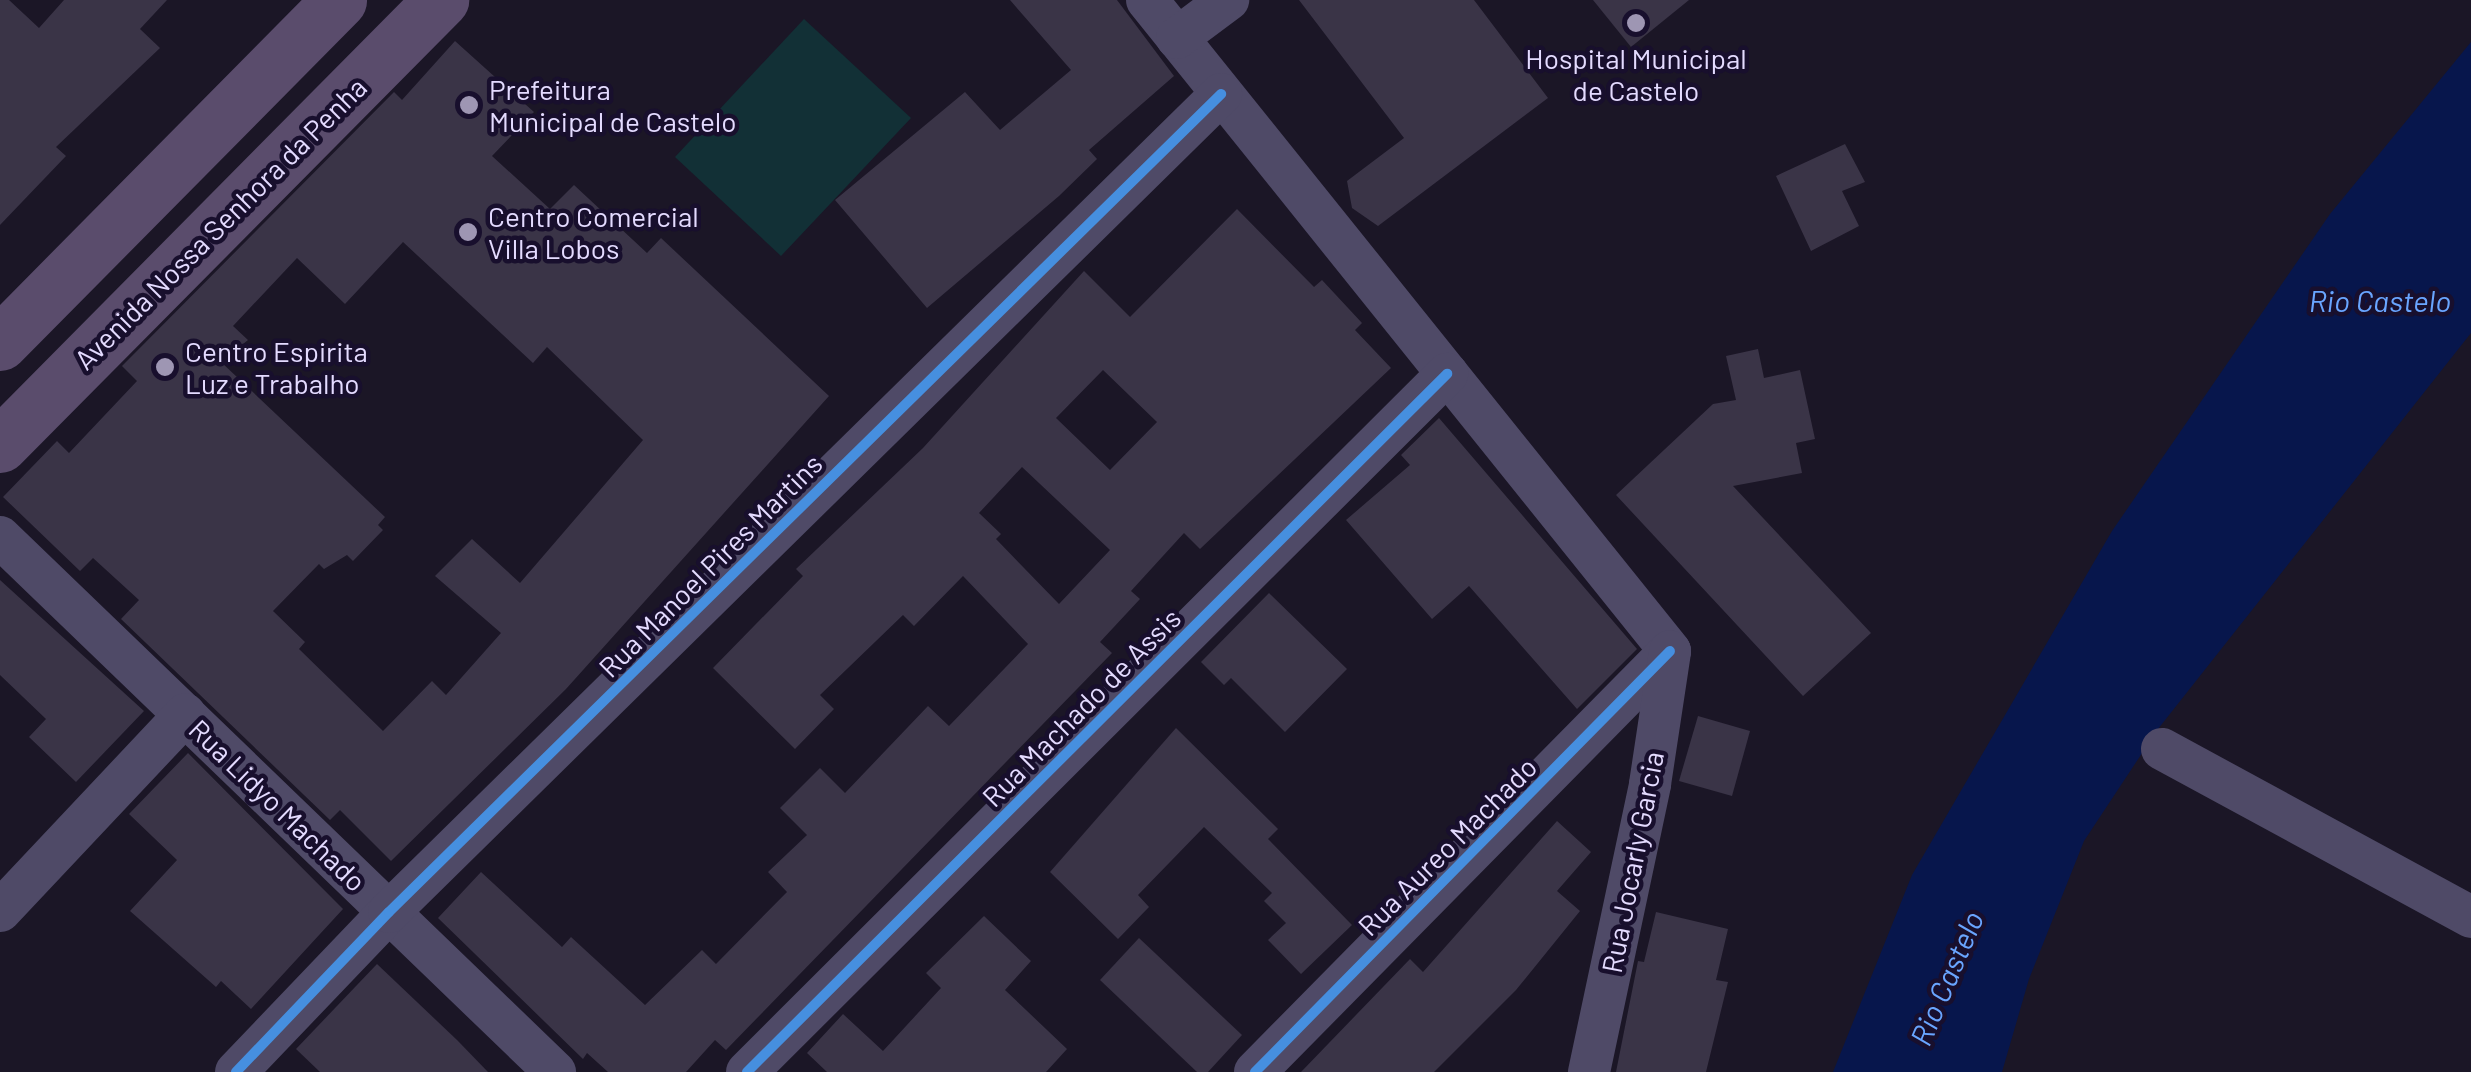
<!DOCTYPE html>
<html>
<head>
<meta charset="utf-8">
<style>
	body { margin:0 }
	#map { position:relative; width:2471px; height:1072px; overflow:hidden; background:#1b1626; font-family:Barlow,sans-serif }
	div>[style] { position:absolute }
	.green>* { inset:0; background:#123036 }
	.water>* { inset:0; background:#07164c }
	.building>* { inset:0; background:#3a3447 }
	.minor>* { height:42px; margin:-21px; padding:0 21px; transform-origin:21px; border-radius:21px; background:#4f4a67 }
	.primary>* { height:55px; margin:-27.5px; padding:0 27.5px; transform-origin:27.5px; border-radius:27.5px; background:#5a4c6c }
	.cycleway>* { height:10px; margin:-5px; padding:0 5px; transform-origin:5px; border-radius:5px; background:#468fdf }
	.dots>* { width:28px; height:28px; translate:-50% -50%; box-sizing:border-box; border:5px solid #180f2d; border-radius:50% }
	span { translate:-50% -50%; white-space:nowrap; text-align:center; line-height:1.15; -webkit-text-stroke:9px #180f2d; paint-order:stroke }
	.poi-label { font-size:28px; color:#e4dbff }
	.left { translate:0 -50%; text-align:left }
	.street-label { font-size:28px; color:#e4dbff }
	.water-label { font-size:30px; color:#69a5ff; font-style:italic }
</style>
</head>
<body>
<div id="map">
	<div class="green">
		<i style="clip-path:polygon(804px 19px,911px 118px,781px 256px,675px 157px)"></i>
	</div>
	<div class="water">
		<i style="clip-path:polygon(2471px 42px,2471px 333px,2158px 729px,2084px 841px,2029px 979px,2002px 1072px,1833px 1072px,1912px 875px,2112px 531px,2330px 214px)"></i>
	</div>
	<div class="building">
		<i style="clip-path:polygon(0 0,9px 0,39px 28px,64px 0,167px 0,140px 29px,160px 48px,56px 147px,66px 156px,0 225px)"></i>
		<i style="clip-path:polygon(1010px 0,1117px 0,1174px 76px,1089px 150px,1097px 159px,1059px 196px,927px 308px,835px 200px,965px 92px,1000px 130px,1071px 70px)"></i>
		<i style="clip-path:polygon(1299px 0,1474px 0,1548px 98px,1378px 226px,1352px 208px,1347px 181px,1404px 138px)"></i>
		<i style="clip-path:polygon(1593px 0,1689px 0,1631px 47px)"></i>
		<i style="clip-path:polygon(evenodd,455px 41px,534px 112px,492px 156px,550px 209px,574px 185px,647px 253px,661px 238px,829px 396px,566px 689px,391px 861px,340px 810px,330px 820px,121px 619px,139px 600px,93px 558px,80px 571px,3px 497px,57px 441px,69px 453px,137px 381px,122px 366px,394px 92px,402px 100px,455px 41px,403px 242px,533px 363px,547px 347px,643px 440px,520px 583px,472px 539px,435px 576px,501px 633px,446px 695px,432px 681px,383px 731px,299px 649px,305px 642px,273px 611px,319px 564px,324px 569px,347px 555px,353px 561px,383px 530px,378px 525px,385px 517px,221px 362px,248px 340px,233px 326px,297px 258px,345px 304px,403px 242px)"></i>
		<i style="clip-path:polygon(1845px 144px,1865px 182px,1842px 191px,1859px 226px,1811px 251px,1776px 176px)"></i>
		<i style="clip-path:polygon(evenodd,1237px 209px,1314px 287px,1322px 280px,1362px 323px,1355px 330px,1391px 368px,1200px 549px,1184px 533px,1131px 591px,1140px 599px,1100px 642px,1112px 653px,726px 1050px,715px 1040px,686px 1072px,608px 1072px,587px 1053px,583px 1059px,438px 918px,481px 872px,562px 947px,571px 937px,645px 1005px,702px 950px,716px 964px,787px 892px,768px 872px,807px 835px,780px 808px,820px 768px,845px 793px,928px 706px,949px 726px,1028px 644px,963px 576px,914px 626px,903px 615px,820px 695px,834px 709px,795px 749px,713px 668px,803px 576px,796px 569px,923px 448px,1084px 271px,1130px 317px,1237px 209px,1103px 370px,1157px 422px,1110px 470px,1056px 418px,1103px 370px,1237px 209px,1022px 467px,1110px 550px,1059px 604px,996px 539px,1001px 534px,979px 513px,1022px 467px)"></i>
		<i style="clip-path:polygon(1758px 349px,1764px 378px,1800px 370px,1815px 439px,1796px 443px,1802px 473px,1733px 486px,1871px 633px,1803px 696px,1616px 495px,1713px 404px,1736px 400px,1726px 356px)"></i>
		<i style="clip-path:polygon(1439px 418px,1637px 649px,1577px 709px,1469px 586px,1432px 619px,1346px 520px,1410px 465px,1401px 455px)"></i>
		<i style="clip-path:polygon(0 580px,144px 711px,76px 782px,29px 737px,46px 719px,0 675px)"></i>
		<i style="clip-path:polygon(1269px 593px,1347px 669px,1285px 732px,1231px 678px,1224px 685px,1201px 662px)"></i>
		<i style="clip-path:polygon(1698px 716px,1750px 731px,1732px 796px,1679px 781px)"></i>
		<i style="clip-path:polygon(1176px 728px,1278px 829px,1268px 839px,1352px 925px,1301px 974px,1268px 940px,1286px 923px,1264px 901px,1272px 893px,1204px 827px,1138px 895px,1149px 907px,1118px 939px,1050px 872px)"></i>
		<i style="clip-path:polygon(188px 753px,343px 909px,251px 1009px,221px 981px,216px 987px,130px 911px,177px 860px,129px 814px)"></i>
		<i style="clip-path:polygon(1557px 821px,1591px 852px,1557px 891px,1580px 911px,1516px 990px,1434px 1072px,1301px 1072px,1410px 959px,1423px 972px)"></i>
		<i style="clip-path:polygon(1656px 912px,1728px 929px,1716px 980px,1728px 982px,1706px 1072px,1616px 1072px,1638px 961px,1644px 962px)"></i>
		<i style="clip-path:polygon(984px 916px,1031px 961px,1005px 990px,1067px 1049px,1046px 1072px,827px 1072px,807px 1053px,843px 1014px,883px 1051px,941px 988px,926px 973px)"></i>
		<i style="clip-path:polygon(1139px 938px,1242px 1035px,1208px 1072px,1197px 1072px,1100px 980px)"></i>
		<i style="clip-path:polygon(377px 964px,457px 1040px,488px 1072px,320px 1072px,296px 1049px)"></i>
	</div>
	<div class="minor">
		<i style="left:1147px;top:0;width:835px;rotate:51.22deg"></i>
		<i style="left:1177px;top:38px;width:64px;rotate:-36.7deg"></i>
		<i style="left:0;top:537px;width:771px;rotate:43.95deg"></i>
		<i style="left:2162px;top:749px;width:352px;rotate:28.5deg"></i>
		<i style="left:0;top:911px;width:270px;rotate:-46.7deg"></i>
		<i style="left:236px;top:1072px;width:221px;rotate:-46.3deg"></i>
		<i style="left:389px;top:912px;width:1167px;rotate:-44.51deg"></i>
		<i style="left:747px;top:1072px;width:989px;rotate:-44.92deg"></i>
		<i style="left:1255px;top:1072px;width:591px;rotate:-45.41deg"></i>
		<i style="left:1589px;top:1072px;width:294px;rotate:-78deg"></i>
		<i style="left:1650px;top:784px;width:134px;rotate:-81.4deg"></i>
	</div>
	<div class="primary">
		<i style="left:0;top:343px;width:482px;rotate:-45.3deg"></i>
		<i style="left:0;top:445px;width:627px;rotate:-45.26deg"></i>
	</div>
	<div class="cycleway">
		<i style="left:236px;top:1072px;width:221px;rotate:-46.3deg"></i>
		<i style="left:389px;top:912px;width:1167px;rotate:-44.51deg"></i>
		<i style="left:747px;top:1072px;width:989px;rotate:-44.92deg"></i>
		<i style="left:1255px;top:1072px;width:591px;rotate:-45.41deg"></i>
	</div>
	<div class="dots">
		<i style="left:1636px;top:23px;background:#9e96b3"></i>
		<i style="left:469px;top:105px;background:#9e96b3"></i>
		<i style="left:468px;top:232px;background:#9e96b3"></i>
		<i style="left:165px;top:367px;background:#9e96b3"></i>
	</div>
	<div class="poi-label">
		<span style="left:1636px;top:74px">Hospital Municipal<br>de Castelo</span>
		<span class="left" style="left:489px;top:105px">Prefeitura<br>Municipal de Castelo</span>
		<span class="left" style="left:488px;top:232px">Centro Comercial<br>Villa Lobos</span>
		<span class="left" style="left:185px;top:367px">Centro Espirita<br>Luz e Trabalho</span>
	</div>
	<div class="street-label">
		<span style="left:220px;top:223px;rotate:-45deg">Avenida Nossa Senhora da Penha</span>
		<span style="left:710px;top:565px;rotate:-45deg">Rua Manoel Pires Martins</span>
		<span style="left:1081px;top:707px;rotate:-45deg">Rua Machado de Assis</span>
		<span style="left:278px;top:805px;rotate:44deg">Rua Lidyo Machado</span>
		<span style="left:1447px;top:846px;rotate:-45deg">Rua Aureo Machado</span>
		<span style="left:1632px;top:862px;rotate:-79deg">Rua Jocarly Garcia</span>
	</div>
	<div class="water-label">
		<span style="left:2380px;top:300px">Rio Castelo</span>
		<span style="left:1946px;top:978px;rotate:-67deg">Rio Castelo</span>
	</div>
</div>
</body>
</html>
